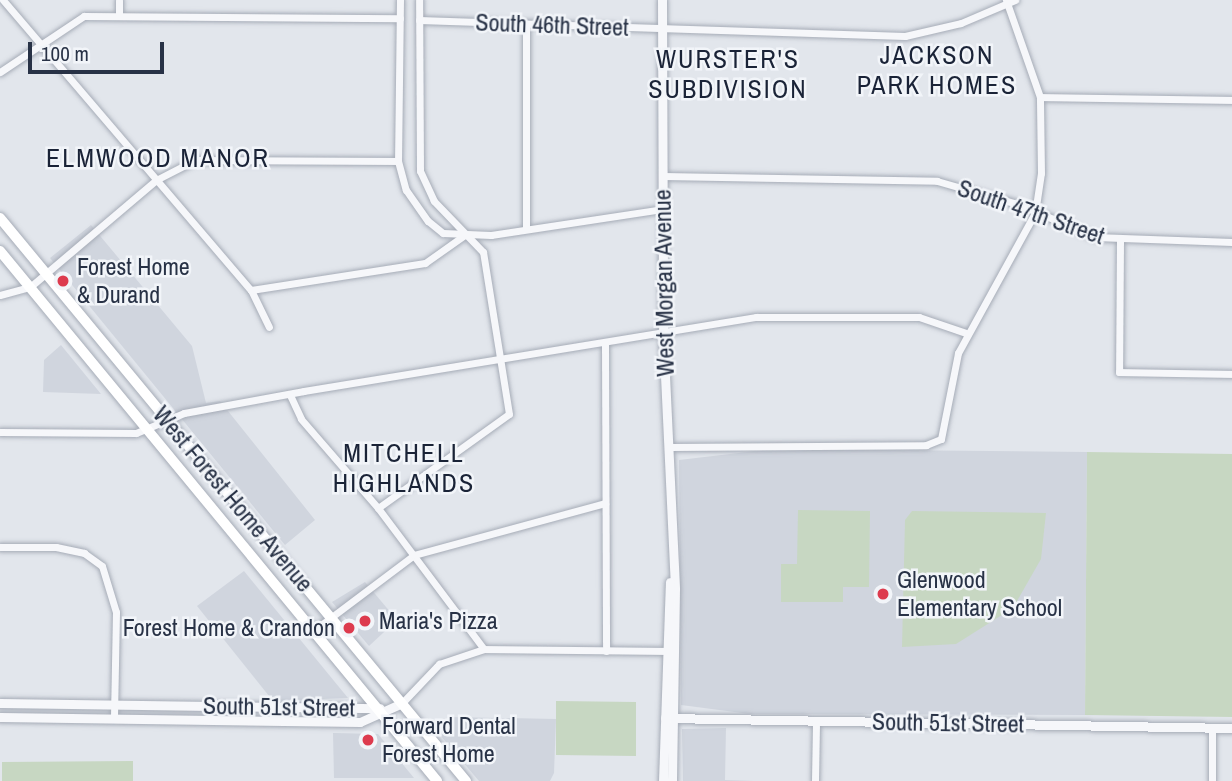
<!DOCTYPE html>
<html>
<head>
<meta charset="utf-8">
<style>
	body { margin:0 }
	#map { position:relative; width:1232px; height:781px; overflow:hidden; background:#e2e6ec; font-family:"Archivo Narrow",sans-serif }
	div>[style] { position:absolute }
	.built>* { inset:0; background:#d0d5de }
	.green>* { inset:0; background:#c7d7c2 }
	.roads { filter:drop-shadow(0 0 2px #a6acb7) drop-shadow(0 0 2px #a6acb7) }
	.minor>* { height:7px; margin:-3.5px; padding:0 3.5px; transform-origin:3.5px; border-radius:3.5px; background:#f6f7fa }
	.tertiary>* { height:9px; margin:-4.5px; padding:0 4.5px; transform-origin:4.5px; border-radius:4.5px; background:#f6f7fa }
	.primary>* { height:10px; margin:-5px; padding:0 5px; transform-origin:5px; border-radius:5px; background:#fff }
	.dots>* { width:19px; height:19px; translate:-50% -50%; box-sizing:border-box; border:4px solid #f2f5f9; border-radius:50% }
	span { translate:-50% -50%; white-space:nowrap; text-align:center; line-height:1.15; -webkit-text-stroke:5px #f2f5f9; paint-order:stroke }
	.street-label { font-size:24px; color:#283246 }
	.poi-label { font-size:24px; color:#283246 }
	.left { translate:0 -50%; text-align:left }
	.right { translate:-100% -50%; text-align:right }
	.neighbourhood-label { font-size:26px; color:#1a2337; letter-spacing:2px }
	.scale { position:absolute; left:28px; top:42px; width:136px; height:32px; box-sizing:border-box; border:4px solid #283246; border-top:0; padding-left:9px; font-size:21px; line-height:24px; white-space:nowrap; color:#283246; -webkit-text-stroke:5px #f2f5f9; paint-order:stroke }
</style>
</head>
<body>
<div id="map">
	<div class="built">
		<i style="clip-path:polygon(91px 225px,192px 346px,206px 403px,220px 401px,315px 520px,285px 545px,50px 258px)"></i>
		<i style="clip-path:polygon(61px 345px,101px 394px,43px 392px,44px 360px)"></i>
		<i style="clip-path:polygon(773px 449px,1087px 452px,1085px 715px,750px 714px,681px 705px,679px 460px)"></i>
		<i style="clip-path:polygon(244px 571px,348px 698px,273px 701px,197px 606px)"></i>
		<i style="clip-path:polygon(365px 582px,397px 620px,369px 646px,332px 602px)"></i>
		<i style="clip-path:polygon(450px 717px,556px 719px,554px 773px,550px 781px,479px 781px,435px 729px)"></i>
		<i style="clip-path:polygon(726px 728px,725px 780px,754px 781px,683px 781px,682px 729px)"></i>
		<i style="clip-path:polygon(333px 733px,378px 734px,414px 778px,334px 778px)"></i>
	</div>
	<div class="green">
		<i style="clip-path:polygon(1087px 452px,1232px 454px,1232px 717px,1085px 715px)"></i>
		<i style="clip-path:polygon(798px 510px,870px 511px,869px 587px,843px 587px,843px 602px,781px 602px,781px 564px,797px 564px)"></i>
		<i style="clip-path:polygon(912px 511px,1046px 513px,1041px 559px,1013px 608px,956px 644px,902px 647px,905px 520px)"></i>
		<i style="clip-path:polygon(556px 701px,636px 702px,636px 756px,556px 755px)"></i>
		<i style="clip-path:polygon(133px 761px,133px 781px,2px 781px,2px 762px)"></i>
	</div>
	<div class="roads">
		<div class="minor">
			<i style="left:3px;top:0;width:382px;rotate:49.5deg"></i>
			<i style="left:251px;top:290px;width:41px;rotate:64.1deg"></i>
			<i style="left:119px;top:0;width:14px;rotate:90deg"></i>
			<i style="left:400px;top:0;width:161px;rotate:90.7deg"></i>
			<i style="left:398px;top:161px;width:30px;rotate:75deg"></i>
			<i style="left:406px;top:190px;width:38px;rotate:55deg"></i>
			<i style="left:428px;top:221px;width:19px;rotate:39deg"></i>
			<i style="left:443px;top:233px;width:48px;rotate:2.4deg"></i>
			<i style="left:491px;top:235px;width:173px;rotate:-8.6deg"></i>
			<i style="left:419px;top:20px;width:486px;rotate:1.9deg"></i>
			<i style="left:905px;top:36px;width:57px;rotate:-13.1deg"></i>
			<i style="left:961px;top:23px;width:59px;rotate:-23.1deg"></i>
			<i style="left:526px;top:25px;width:204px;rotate:90deg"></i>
			<i style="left:0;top:72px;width:101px;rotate:-33.7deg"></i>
			<i style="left:84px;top:16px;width:316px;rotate:0.4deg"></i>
			<i style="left:1040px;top:97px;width:192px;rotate:0.9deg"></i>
			<i style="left:663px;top:176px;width:274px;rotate:1deg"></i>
			<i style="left:937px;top:181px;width:84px;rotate:15.9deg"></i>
			<i style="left:1018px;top:204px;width:84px;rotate:23.2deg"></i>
			<i style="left:1095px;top:237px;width:137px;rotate:2.1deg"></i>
			<i style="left:1120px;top:241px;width:131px;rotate:90.4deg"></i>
			<i style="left:1119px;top:372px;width:113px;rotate:1deg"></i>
			<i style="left:251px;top:290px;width:176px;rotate:-8.8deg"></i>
			<i style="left:425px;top:263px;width:50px;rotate:-35.3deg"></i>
			<i style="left:0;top:295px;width:31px;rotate:-15deg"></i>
			<i style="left:30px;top:287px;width:165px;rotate:-40.3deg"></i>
			<i style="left:156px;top:180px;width:44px;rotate:-27.1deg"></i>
			<i style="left:195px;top:160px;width:203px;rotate:0.3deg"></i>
			<i style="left:605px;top:343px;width:308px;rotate:89.8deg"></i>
			<i style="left:290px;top:395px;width:26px;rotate:65deg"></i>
			<i style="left:301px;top:419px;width:118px;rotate:49.1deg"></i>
			<i style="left:378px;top:508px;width:176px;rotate:53.1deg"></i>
			<i style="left:0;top:432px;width:136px;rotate:0.4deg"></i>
			<i style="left:136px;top:433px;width:52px;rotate:-22.6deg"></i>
			<i style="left:184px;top:413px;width:122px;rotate:-10.4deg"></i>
			<i style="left:304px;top:391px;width:458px;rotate:-9.3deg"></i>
			<i style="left:756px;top:317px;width:163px"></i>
			<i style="left:919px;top:317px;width:50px;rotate:18.8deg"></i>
			<i style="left:669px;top:447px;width:257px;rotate:-0.4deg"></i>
			<i style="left:926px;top:445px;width:16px;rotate:-22deg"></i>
			<i style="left:941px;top:439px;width:88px;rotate:-78.8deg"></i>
			<i style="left:958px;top:353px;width:160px;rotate:-61.2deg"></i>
			<i style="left:1035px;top:213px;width:40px;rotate:-81.5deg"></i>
			<i style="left:1041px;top:173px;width:76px;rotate:-90.8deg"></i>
			<i style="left:1040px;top:97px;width:103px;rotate:-109.3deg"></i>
			<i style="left:378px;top:508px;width:161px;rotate:-35.7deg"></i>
			<i style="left:509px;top:414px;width:164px;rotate:-99.1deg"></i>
			<i style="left:483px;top:252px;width:71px;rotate:-133.9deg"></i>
			<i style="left:434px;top:201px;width:33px;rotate:-115deg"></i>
			<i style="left:420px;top:171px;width:171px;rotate:-90.3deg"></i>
			<i style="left:0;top:547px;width:56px"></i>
			<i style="left:56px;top:547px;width:29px;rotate:12deg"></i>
			<i style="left:84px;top:553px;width:22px;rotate:36deg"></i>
			<i style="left:102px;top:566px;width:48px;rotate:73.1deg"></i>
			<i style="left:116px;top:612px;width:106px;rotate:91.1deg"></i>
			<i style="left:313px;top:631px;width:126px;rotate:-37deg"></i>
			<i style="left:414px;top:555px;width:198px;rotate:-15.2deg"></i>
			<i style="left:402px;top:703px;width:54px;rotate:-46.5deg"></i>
			<i style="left:439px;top:664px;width:47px;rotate:-18.4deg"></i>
			<i style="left:484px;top:649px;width:183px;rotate:0.6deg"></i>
			<i style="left:815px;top:781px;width:60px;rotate:-89deg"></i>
			<i style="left:1212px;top:781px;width:54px;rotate:-90deg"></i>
		</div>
		<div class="tertiary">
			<i style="left:662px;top:0;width:333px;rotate:89.8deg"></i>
			<i style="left:663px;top:333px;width:256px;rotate:87.3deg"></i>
			<i style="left:675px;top:589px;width:192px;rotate:90.9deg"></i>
			<i style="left:0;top:703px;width:380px;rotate:0.8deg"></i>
			<i style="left:0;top:717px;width:360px;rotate:0.8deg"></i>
			<i style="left:360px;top:722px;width:46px;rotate:-24.3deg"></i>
			<i style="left:665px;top:718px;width:567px;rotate:1.01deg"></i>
			<i style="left:663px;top:781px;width:199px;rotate:-88deg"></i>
		</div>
		<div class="primary">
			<i style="left:0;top:218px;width:731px;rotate:50.39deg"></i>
			<i style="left:0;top:251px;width:687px;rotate:50.49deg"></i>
		</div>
	</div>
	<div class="dots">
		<i style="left:63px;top:281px;background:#dd3b4e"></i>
		<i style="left:883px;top:594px;background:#dd3b4e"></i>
		<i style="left:365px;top:621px;background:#dd3b4e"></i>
		<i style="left:349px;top:628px;background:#dd3b4e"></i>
		<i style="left:368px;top:740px;background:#dd3b4e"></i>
	</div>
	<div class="street-label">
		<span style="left:552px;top:25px;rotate:2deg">South 46th Street</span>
		<span style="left:1031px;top:212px;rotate:19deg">South 47th Street</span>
		<span style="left:664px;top:283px;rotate:-91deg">West Morgan Avenue</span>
		<span style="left:233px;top:499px;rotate:50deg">West Forest Home Avenue</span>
		<span style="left:279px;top:707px;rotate:1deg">South 51st Street</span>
		<span style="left:948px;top:723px;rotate:1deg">South 51st Street</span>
	</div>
	<div class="poi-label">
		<span class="left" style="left:77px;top:281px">Forest Home<br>&amp; Durand</span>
		<span class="left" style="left:897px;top:594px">Glenwood<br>Elementary School</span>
		<span class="left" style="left:379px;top:621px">Maria's Pizza</span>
		<span class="right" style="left:335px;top:628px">Forest Home &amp; Crandon</span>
		<span class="left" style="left:382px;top:740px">Forward Dental<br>Forest Home</span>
	</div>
	<div class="neighbourhood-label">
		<span style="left:937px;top:70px">JACKSON<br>PARK HOMES</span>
		<span style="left:728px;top:74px">WURSTER'S<br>SUBDIVISION</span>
		<span style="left:158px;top:158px">ELMWOOD MANOR</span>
		<span style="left:404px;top:468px">MITCHELL<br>HIGHLANDS</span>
	</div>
	<div class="scale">100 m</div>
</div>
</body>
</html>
